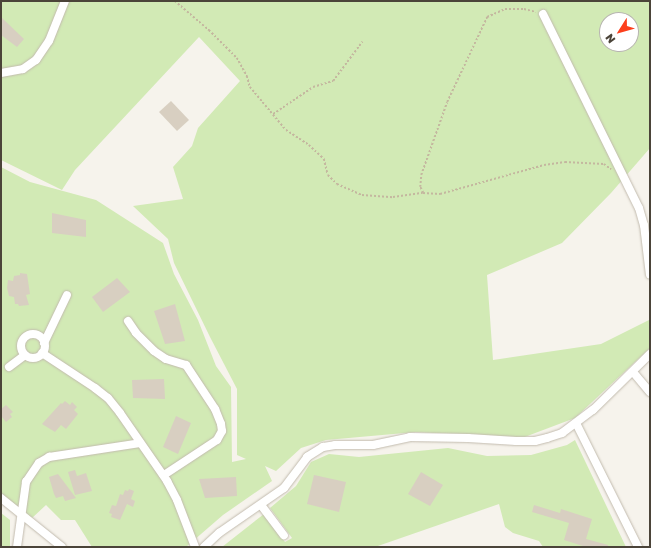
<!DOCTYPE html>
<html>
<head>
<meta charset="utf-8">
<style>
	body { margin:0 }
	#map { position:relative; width:651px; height:548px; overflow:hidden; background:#f6f3ec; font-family:"Golos Text",sans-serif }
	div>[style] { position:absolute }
	.green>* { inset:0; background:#d2eab5 }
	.building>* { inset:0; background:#d8cfc1 }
	.path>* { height:1.5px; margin-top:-0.75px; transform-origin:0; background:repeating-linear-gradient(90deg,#c4b79f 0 2px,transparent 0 4px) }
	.roads { filter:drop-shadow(0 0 1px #c2bbae) drop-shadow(0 0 1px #c2bbae) }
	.minor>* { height:8px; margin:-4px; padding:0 4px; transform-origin:4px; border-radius:4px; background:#fff }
	.minor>.ring { margin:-4px; padding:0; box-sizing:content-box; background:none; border:8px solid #fff; border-radius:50% }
	span { translate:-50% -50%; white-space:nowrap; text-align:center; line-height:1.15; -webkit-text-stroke:3.5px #fff; paint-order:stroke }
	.frame { position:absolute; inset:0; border:2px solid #4b4439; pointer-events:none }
	.north { position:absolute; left:599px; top:12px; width:40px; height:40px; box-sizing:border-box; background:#fff; border:1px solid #b7b4b0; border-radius:50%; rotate:233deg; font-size:11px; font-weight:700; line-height:16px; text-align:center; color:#4b4439 }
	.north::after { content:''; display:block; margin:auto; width:14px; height:18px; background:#fc3f1d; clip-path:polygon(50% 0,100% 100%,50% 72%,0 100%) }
</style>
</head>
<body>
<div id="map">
	<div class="green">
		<i style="clip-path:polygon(evenodd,1px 1px,650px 1px,650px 148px,611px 193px,562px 243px,487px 275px,493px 360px,601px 344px,649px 320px,650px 348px,575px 418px,522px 438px,416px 432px,326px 440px,301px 448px,276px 471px,265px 466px,272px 481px,223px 515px,186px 547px,92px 547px,75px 520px,61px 520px,46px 505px,31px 519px,1px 495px,1px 167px,30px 182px,96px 200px,163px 243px,174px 274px,198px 320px,216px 366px,231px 387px,232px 462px,246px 459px,237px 455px,237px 389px,210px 337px,174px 263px,168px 239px,133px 206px,183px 199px,173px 167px,192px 146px,198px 128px,240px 81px,199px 37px,75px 170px,62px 190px,1px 160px,1px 1px,607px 20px,631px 20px,631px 44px,607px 44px,607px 20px)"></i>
		<i style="clip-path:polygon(575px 440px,626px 547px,543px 547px,539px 541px,513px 533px,505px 527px,499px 504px,375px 547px,222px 547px,264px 514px,285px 542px,292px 538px,270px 508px,296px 486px,311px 462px,329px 454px,359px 457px,448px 448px,487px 456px,531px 455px,567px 445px)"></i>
		<i style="clip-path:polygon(1px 513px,10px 520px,10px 547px,1px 547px)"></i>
	</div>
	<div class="building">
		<i style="clip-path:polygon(1px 17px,24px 39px,17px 47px,1px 35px)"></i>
		<i style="clip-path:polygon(171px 101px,189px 120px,177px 131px,159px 112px)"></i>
		<i style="clip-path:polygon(52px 213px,86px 220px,86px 237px,52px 233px)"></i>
		<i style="clip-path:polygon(20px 273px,27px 274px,30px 294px,26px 295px,29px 305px,19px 306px,18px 304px,15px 304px,14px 297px,9px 296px,7px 288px,8px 280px,13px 281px,14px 276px,20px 275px)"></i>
		<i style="clip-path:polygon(117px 278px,130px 292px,103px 312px,92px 297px)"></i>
		<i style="clip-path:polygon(175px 304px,185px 341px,165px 344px,154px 311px)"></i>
		<i style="clip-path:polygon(164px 379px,165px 399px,133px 398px,132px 380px)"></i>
		<i style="clip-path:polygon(65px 401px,70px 405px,72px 402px,77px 407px,74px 410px,78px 414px,66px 429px,61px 425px,55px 432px,42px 424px,61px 403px,62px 404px)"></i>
		<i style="clip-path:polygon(6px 405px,13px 412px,10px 414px,12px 417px,6px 422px,1px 416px,1px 409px)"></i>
		<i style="clip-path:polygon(176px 416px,191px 423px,178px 454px,163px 447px)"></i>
		<i style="clip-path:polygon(75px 470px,77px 476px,86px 473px,92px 491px,75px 495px,68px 472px)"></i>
		<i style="clip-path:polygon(421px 472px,443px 485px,430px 506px,408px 494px)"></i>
		<i style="clip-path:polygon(58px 474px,76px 498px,65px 501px,63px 496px,56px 498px,54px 494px,49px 477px)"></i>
		<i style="clip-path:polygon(314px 475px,346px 482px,339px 512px,307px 504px)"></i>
		<i style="clip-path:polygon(236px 477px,237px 496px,205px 498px,199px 479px)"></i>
		<i style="clip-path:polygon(129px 489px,134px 491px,131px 499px,135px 501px,133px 507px,127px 504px,120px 520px,111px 517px,112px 514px,109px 513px,112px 505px,116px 506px,120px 494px,123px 495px,125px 490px,128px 491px)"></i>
		<i style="clip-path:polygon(534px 505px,560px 513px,561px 509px,592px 519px,586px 539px,608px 545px,608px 547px,586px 547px,564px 540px,569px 523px,532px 512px)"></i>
	</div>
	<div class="path">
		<i style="left:175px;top:1px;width:45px;rotate:40.5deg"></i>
		<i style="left:209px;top:30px;width:40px;rotate:45deg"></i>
		<i style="left:237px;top:58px;width:21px;rotate:61deg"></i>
		<i style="left:247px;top:76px;width:11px;rotate:75deg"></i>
		<i style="left:250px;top:87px;width:56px;rotate:50.1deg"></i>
		<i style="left:286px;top:130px;width:27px;rotate:33deg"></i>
		<i style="left:309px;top:145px;width:21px;rotate:43deg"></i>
		<i style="left:324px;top:159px;width:16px;rotate:76deg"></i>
		<i style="left:328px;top:175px;width:13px;rotate:45deg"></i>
		<i style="left:337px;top:184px;width:27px;rotate:24deg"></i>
		<i style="left:362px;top:195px;width:31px;rotate:4deg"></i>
		<i style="left:393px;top:197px;width:30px;rotate:-8deg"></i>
		<i style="left:423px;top:193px;width:17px;rotate:3deg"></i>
		<i style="left:440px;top:194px;width:108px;rotate:-15.6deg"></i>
		<i style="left:544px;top:165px;width:21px;rotate:-8deg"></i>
		<i style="left:565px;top:162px;width:39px;rotate:3deg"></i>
		<i style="left:604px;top:164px;width:9px;rotate:36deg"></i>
		<i style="left:273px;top:114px;width:48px;rotate:-34deg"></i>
		<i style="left:313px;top:87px;width:21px;rotate:-17deg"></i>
		<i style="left:333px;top:81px;width:49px;rotate:-53.4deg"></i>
		<i style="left:423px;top:193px;width:7px;rotate:-117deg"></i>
		<i style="left:420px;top:187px;width:12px;rotate:-85deg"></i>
		<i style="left:421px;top:175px;width:77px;rotate:-70.4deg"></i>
		<i style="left:447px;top:102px;width:94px;rotate:-64.8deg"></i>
		<i style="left:487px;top:17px;width:20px;rotate:-24deg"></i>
		<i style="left:505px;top:9px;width:19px"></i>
		<i style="left:524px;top:9px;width:12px;rotate:14deg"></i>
	</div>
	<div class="roads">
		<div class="minor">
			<i style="left:543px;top:14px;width:216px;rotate:63.7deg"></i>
			<i style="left:639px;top:208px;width:18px;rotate:74deg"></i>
			<i style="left:644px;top:225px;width:50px;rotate:83.2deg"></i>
			<i style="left:1px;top:73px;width:22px;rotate:-10deg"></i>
			<i style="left:23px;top:69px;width:16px;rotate:-35deg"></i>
			<i style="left:36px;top:60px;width:23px;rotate:-56deg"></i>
			<i style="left:49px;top:41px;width:43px;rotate:-68.2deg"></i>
			<i style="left:128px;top:321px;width:14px;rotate:56deg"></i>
			<i style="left:136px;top:333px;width:25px;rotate:45deg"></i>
			<i style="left:154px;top:351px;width:14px;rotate:34deg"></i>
			<i style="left:166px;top:359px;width:21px;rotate:17deg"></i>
			<i style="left:186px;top:365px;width:53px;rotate:56.6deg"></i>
			<i style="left:215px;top:409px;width:16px;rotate:68deg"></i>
			<i style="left:221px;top:424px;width:7px;rotate:82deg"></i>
			<i style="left:222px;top:431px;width:10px;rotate:119deg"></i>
			<i style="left:217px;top:440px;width:64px;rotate:146.6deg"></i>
			<i class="ring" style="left:21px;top:334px;width:16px;height:16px"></i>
			<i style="left:44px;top:343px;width:53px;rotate:-64.4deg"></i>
			<i style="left:42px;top:353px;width:64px;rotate:33.4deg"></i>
			<i style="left:95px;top:388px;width:16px;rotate:38deg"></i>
			<i style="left:108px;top:398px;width:19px;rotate:51deg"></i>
			<i style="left:120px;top:413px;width:83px;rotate:55.3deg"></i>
			<i style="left:167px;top:481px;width:21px;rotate:62deg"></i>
			<i style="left:177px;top:500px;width:50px;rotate:69deg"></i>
			<i style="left:9px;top:367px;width:20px;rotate:-37deg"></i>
			<i style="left:633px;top:372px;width:26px;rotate:50deg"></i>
			<i style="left:576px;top:423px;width:139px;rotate:63.4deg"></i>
			<i style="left:1px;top:498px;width:78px;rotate:38.8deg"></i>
			<i style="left:261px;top:505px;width:38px;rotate:53deg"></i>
			<i style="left:17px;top:547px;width:66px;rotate:-82.1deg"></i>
			<i style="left:26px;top:482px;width:23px;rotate:-56deg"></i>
			<i style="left:39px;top:463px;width:12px;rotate:-31deg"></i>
			<i style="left:49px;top:457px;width:92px;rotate:-8.7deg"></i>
			<i style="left:204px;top:547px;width:21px;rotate:-43deg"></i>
			<i style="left:219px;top:533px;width:79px;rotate:-34.7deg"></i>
			<i style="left:284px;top:488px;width:39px;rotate:-53deg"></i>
			<i style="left:307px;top:457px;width:19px;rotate:-32deg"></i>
			<i style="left:323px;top:447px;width:12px;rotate:-9deg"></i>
			<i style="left:335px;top:445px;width:38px"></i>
			<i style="left:373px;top:445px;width:38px;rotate:-12deg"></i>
			<i style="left:410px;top:437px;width:58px;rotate:1deg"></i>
			<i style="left:468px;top:438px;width:48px;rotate:3.6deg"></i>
			<i style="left:516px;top:441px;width:19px"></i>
			<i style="left:535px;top:441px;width:12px;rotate:-14deg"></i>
			<i style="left:547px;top:438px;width:16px;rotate:-18deg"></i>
			<i style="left:562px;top:433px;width:39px;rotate:-37deg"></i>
			<i style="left:593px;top:410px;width:80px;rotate:-44.5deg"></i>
		</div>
	</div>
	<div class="frame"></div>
	<div class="north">N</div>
</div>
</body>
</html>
